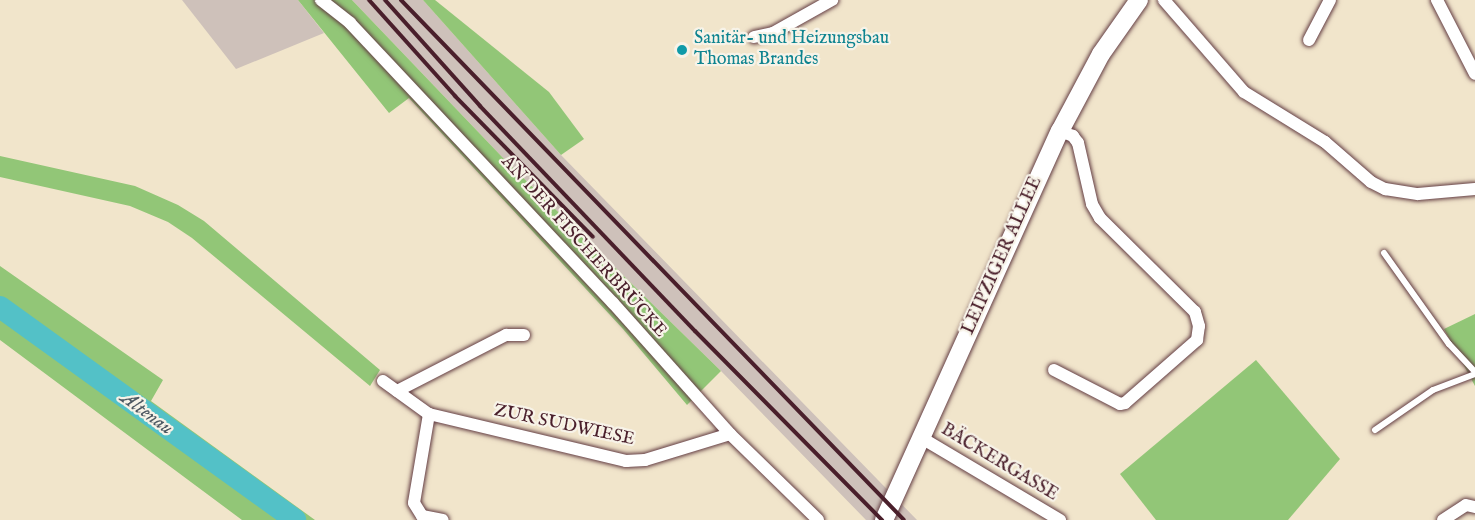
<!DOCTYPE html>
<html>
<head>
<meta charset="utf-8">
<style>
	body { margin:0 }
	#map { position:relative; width:1475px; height:520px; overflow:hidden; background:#f1e5cb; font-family:"IM FELL English",serif }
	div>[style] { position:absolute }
	.industrial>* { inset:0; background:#cec1ba }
	.green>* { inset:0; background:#92c677 }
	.river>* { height:22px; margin:-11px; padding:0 11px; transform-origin:11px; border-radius:11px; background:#53c1c7 }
	.roads { filter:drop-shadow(0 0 2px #633d43) drop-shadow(0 0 2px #633d43) }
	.service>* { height:6px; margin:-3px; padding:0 3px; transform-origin:3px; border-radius:3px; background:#fff }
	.minor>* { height:12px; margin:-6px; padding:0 6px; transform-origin:6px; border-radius:6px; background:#fff }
	.primary>* { height:18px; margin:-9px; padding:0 9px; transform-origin:9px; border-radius:9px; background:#fff }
	.rail>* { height:4px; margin:-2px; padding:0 2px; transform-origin:2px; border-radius:2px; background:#4a1f2b }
	.dots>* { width:16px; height:16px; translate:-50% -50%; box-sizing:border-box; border:3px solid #f7f3e8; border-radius:50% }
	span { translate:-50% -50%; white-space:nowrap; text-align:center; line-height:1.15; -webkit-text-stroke:4.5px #f7f3e8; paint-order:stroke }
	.culture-label { font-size:18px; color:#0d838f }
	.left { translate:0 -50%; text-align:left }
	.street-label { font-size:18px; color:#4a1f2b }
	.water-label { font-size:20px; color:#4d5862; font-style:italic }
</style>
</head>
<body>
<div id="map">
	<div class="industrial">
		<i style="clip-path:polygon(182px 0,298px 0,324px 33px,236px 69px)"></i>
		<i style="clip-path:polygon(352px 0,423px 0,561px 155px,917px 520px,866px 520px,721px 371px,505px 160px)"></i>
	</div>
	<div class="green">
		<i style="clip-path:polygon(298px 0,352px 0,505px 160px,721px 371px,687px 405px,623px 329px,409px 98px,389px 113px)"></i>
		<i style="clip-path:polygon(423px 0,435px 0,549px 92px,584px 139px,561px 155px)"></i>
		<i style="clip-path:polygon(0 156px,135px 186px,178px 205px,204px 221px,380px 370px,370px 386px,192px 238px,168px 222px,130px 206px,0 177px)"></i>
		<i style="clip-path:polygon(0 266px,163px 380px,151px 401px,315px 520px,242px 520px,0 340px)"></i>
		<i style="clip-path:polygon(1475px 314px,1475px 386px,1444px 329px)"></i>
		<i style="clip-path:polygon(1256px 360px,1340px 459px,1288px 520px,1156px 520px,1120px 474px)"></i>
	</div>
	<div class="river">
		<i style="left:0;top:307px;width:364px;rotate:35.8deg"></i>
	</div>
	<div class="roads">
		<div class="service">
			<i style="left:1384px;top:253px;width:112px;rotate:54.5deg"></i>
			<i style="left:1449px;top:344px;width:38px;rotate:47deg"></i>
			<i style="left:1375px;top:430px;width:70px;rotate:-34.6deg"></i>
			<i style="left:1433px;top:390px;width:45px;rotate:-20.9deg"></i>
		</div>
		<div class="minor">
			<i style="left:321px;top:0;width:37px;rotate:38deg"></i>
			<i style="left:350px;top:23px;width:384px;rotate:46.8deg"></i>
			<i style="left:613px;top:303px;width:176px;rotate:48.2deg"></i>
			<i style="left:730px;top:434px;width:123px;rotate:44.3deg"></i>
			<i style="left:1164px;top:0;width:122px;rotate:49deg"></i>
			<i style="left:1244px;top:92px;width:95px;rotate:31.7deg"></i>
			<i style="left:1325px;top:142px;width:61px;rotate:41deg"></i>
			<i style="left:1371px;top:182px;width:16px;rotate:27deg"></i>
			<i style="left:1385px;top:189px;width:33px;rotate:9deg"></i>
			<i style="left:1418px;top:194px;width:57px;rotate:-5deg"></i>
			<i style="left:1437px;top:0;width:83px;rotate:62.8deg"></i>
			<i style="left:754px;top:37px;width:19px;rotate:-12deg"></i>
			<i style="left:773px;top:33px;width:68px;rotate:-29.2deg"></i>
			<i style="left:1309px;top:40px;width:45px;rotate:-62.3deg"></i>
			<i style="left:1054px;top:370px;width:74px;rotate:27.3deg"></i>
			<i style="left:1120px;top:404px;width:5px;rotate:-11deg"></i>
			<i style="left:1125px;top:403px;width:96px;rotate:-41.2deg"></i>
			<i style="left:1197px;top:340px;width:14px;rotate:-82deg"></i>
			<i style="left:1199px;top:326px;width:15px;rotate:-106deg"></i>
			<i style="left:1195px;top:312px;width:134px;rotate:-135.3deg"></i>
			<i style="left:1100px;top:218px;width:16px;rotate:-120deg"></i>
			<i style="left:1092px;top:204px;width:63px;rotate:-102.9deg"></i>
			<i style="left:1078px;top:143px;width:9px;rotate:-126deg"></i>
			<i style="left:1073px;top:136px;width:14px;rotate:-159deg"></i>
			<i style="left:383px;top:381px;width:57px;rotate:35.7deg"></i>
			<i style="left:429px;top:414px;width:203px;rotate:13.4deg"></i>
			<i style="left:626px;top:461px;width:19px;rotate:-3deg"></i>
			<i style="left:645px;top:460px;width:89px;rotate:-17deg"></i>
			<i style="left:397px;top:391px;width:123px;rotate:-27.2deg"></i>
			<i style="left:506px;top:335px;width:18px"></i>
			<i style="left:429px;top:414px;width:90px;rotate:99.6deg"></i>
			<i style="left:414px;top:503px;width:15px;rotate:58deg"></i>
			<i style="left:422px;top:516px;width:21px;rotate:11deg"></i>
			<i style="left:920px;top:437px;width:163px;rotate:30.7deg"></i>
			<i style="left:1443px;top:520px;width:27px;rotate:-33deg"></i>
			<i style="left:1466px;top:505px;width:9px;rotate:13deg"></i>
		</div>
		<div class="primary">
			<i style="left:884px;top:520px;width:427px;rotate:-65.7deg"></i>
			<i style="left:1060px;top:131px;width:87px;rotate:-62deg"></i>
			<i style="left:1101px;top:54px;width:66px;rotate:-54.9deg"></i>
		</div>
	</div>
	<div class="rail">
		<i style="left:369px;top:0;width:129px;rotate:48.1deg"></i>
		<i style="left:455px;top:96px;width:197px;rotate:45.6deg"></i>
		<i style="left:385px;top:0;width:142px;rotate:48.1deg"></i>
		<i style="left:480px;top:106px;width:311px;rotate:46.3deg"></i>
		<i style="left:695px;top:331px;width:266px;rotate:45.3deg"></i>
		<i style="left:401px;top:0;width:723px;rotate:45.95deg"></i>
	</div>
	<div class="dots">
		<i style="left:682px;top:50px;background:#0f9aa8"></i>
	</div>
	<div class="culture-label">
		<span class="left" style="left:694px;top:50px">Sanitär- und Heizungsbau<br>Thomas Brandes</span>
	</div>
	<div class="street-label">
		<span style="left:583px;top:247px;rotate:48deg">AN DER FISCHERBRÜCKE</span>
		<span style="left:1003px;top:256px;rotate:-66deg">LEIPZIGER ALLEE</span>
		<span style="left:564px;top:426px;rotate:12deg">ZUR SUDWIESE</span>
		<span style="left:999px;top:463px;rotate:31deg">BÄCKERGASSE</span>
	</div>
	<div class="water-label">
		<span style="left:147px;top:413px;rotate:36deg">Altenau</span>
	</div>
</div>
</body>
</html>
